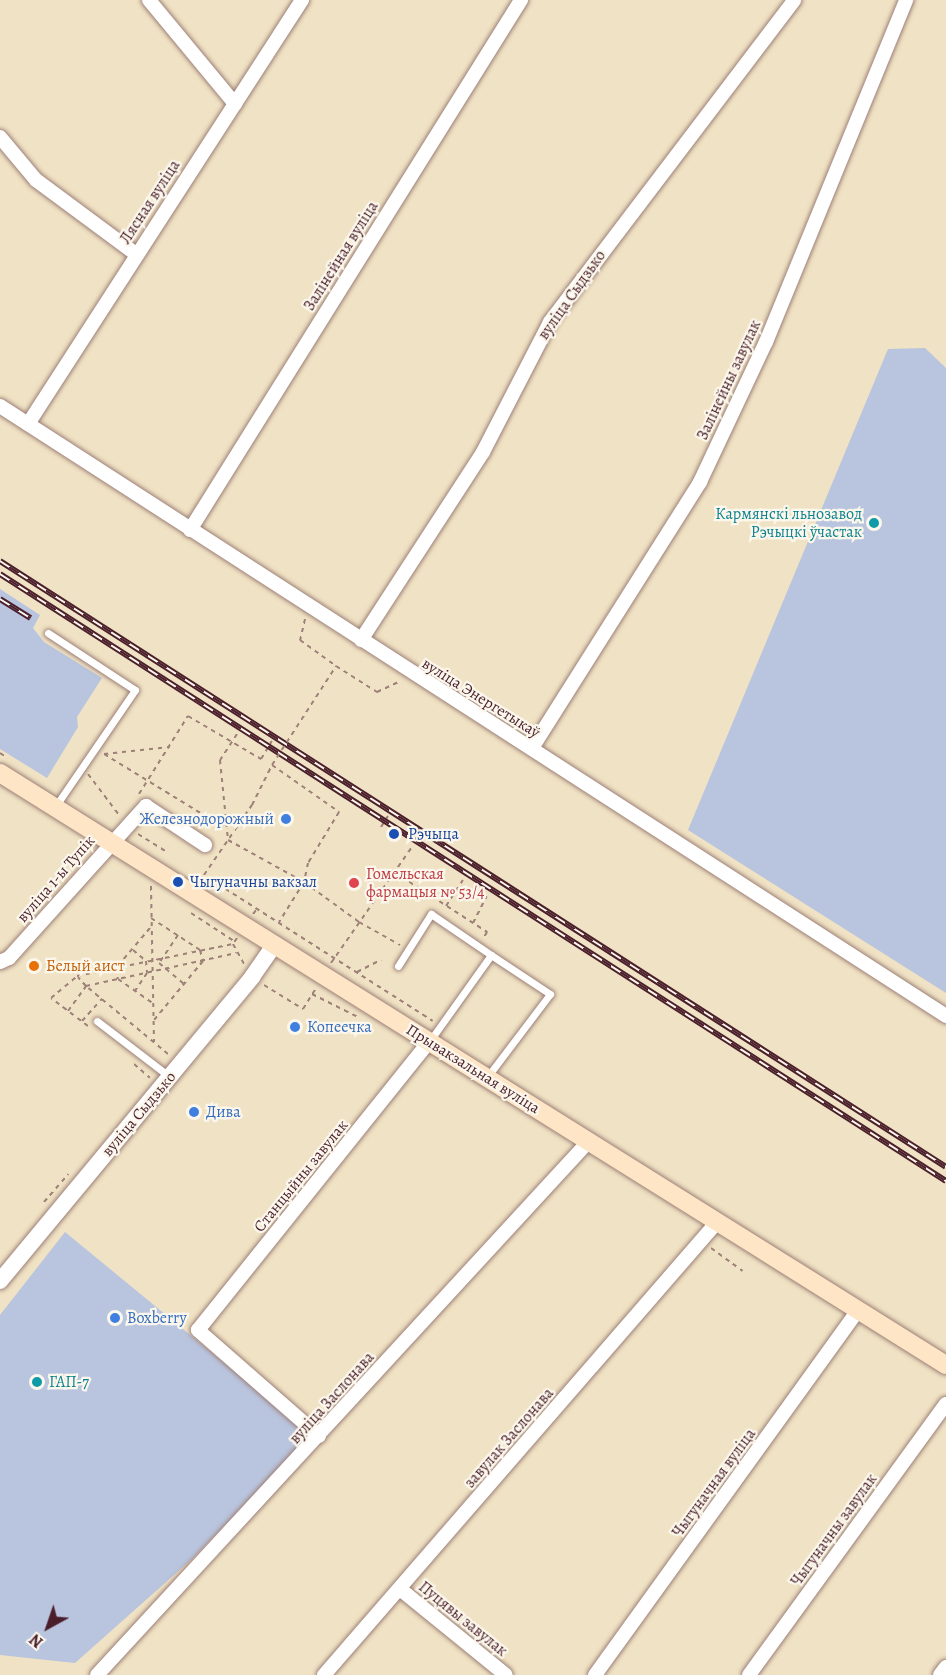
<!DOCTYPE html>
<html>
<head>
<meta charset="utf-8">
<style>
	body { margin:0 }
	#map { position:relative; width:946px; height:1675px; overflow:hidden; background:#f0e2c4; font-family:Alegreya,serif }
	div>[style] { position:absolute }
	.industrial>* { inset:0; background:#b9c4de }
	.path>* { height:2px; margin-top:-1px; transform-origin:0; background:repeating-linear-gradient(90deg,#9d8078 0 4.5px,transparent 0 9px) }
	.roads { filter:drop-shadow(0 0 2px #9d8078) drop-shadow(0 0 2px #9d8078) }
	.service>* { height:7px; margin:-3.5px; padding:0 3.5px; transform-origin:3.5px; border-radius:3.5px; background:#fff }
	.minor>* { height:14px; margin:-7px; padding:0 7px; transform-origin:7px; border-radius:7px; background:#fff }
	.tertiary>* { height:16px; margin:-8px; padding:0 8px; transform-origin:8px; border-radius:8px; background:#fff }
	.secondary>* { height:18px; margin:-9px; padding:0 9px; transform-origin:9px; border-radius:9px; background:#fde5c5 }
	.rail>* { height:6px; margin-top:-3px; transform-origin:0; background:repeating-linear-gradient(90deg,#fbf7ec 0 11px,#4a1f2b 0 22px); box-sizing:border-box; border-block:2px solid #4a1f2b }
	.path-bridge>* { height:2px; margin-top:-1px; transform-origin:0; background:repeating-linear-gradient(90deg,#9d8078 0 4.5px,transparent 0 9px) }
	.dots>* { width:16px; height:16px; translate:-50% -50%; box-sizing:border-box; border:3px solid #fbf7ec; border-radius:50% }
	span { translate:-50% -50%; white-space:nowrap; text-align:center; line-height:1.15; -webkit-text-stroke:4.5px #fbf7ec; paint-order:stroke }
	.street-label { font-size:16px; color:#4a1f2b }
	.culture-label { font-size:16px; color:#0d838f }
	.right { translate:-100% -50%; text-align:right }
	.left { translate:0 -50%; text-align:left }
	.shop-label { font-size:16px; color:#366cbe }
	.transit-label { font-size:16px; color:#164399 }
	.health-label { font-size:16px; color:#be3a42 }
	.food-label { font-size:16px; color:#c56008 }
	.north { position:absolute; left:18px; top:1597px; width:60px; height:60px; -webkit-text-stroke:4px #fbf7ec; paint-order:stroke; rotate:220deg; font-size:16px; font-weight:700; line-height:24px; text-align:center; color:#4a1f2b }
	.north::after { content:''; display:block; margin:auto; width:21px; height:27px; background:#4a1f2b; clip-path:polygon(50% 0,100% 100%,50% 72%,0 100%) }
</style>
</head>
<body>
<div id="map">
	<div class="industrial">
		<i style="clip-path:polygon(925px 348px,946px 368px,946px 993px,688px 830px,888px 349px)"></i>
		<i style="clip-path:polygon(0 589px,40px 615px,33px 628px,44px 642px,102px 678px,77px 717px,78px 727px,47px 778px,0 749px)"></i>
		<i style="clip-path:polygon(65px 1232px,312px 1435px,192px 1559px,75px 1663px,0 1655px,0 1315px)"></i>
	</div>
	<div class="path">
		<i style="left:305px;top:619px;width:22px;rotate:103deg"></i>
		<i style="left:300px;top:640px;width:44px;rotate:35.8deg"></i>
		<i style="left:336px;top:666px;width:49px;rotate:32.4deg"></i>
		<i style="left:377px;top:692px;width:26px;rotate:-25deg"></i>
		<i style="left:237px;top:734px;width:31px;rotate:123deg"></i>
		<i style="left:220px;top:760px;width:80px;rotate:84.3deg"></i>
		<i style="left:228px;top:840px;width:87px;rotate:28.9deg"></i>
		<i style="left:304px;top:882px;width:68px;rotate:36deg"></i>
		<i style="left:359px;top:922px;width:47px;rotate:29.3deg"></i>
		<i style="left:0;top:753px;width:9px;rotate:32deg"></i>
		<i style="left:104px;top:754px;width:144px;rotate:31.4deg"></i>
		<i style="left:104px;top:754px;width:66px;rotate:-6.1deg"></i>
		<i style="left:88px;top:774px;width:51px;rotate:52.9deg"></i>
		<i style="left:139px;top:794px;width:92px;rotate:-57.9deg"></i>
		<i style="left:188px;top:716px;width:85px;rotate:30.5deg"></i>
		<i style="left:261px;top:759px;width:21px;rotate:-59deg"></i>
		<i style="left:381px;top:827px;width:13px;rotate:-58deg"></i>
		<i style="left:138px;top:834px;width:32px;rotate:32deg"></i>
		<i style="left:394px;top:872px;width:111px;rotate:32.8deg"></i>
		<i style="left:487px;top:932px;width:6px;rotate:121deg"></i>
		<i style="left:204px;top:875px;width:85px;rotate:-55.6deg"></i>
		<i style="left:252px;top:805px;width:45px;rotate:-63.4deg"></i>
		<i style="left:272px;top:765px;width:82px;rotate:35deg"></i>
		<i style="left:339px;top:812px;width:60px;rotate:121.3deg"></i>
		<i style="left:308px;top:863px;width:19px;rotate:102deg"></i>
		<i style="left:304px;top:882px;width:47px;rotate:122deg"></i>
		<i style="left:210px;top:879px;width:264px;rotate:32.5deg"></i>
		<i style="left:151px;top:886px;width:156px;rotate:88.9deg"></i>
		<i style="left:446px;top:906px;width:31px;rotate:-57deg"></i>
		<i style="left:191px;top:913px;width:51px;rotate:33.1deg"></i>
		<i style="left:253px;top:914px;width:6px;rotate:-51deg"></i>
		<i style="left:151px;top:918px;width:59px;rotate:33.1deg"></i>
		<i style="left:200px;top:950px;width:11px;rotate:75deg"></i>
		<i style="left:203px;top:961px;width:77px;rotate:129.7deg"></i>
		<i style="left:473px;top:923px;width:30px;rotate:-63deg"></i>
		<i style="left:150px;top:928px;width:52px;rotate:130.4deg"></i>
		<i style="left:116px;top:968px;width:11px;rotate:80deg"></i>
		<i style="left:118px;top:979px;width:44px;rotate:34.8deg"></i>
		<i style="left:178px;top:935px;width:34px;rotate:124deg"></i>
		<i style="left:159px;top:963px;width:33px;rotate:40deg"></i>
		<i style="left:237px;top:938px;width:7px;rotate:124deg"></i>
		<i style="left:233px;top:944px;width:23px;rotate:61deg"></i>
		<i style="left:133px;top:950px;width:17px;rotate:40deg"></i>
		<i style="left:146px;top:961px;width:12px;rotate:85deg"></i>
		<i style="left:147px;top:973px;width:22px;rotate:124deg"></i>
		<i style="left:331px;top:963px;width:141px;rotate:-55.1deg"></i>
		<i style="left:357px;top:972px;width:27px;rotate:-27deg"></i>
		<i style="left:264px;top:985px;width:46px;rotate:31.6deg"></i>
		<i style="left:303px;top:1009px;width:25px;rotate:-58deg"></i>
		<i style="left:312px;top:994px;width:51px;rotate:26.6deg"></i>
		<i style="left:68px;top:1011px;width:31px;rotate:-54deg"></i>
		<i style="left:86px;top:986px;width:12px;rotate:-132deg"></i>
		<i style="left:82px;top:1021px;width:30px;rotate:-48deg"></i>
		<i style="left:88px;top:1026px;width:46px;rotate:-142.9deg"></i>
		<i style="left:51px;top:998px;width:34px;rotate:-40deg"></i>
		<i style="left:77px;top:976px;width:159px;rotate:-11.6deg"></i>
		<i style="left:168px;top:1054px;width:107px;rotate:-140.3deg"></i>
		<i style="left:86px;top:986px;width:154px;rotate:-12.4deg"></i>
		<i style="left:134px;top:1064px;width:21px;rotate:41deg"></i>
		<i style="left:44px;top:1202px;width:37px;rotate:-49deg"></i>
		<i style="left:711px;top:1248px;width:39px;rotate:36deg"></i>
	</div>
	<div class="roads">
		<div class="service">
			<i style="left:48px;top:633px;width:104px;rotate:33.2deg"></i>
			<i style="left:135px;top:690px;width:142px;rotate:124.4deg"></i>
			<i style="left:398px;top:966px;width:62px;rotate:-57.6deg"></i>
			<i style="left:431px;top:914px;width:73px;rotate:34.3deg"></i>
			<i style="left:97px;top:1021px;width:92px;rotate:37.5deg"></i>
			<i style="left:429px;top:1042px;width:107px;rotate:-54.5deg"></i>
			<i style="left:491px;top:955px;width:71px;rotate:33.5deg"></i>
			<i style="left:550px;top:994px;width:103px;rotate:127.1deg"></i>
		</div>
		<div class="minor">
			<i style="left:149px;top:0;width:135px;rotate:50.4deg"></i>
			<i style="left:0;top:137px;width:56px;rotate:50.1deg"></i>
			<i style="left:36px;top:180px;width:124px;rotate:36.5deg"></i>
			<i style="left:0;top:406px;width:1126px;rotate:32.81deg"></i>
			<i style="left:28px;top:424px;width:505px;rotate:-57.13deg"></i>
			<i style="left:190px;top:530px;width:625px;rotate:-58.01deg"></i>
			<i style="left:361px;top:640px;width:224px;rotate:-57deg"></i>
			<i style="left:483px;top:452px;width:146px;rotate:-62.7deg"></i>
			<i style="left:550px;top:322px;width:404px;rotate:-52.8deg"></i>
			<i style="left:532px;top:748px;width:315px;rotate:-57.7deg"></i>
			<i style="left:700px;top:482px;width:155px;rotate:-64.8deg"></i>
			<i style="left:766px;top:342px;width:370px;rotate:-67.7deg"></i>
			<i style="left:0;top:962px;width:10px;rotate:-24deg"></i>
			<i style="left:9px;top:958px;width:205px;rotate:-48deg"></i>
			<i style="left:146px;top:806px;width:71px;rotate:33.5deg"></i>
			<i style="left:319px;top:1436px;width:161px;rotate:-138.8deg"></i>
			<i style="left:198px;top:1330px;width:369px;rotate:-51.3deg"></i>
			<i style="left:400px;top:1589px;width:136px;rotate:39.1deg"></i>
			<i style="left:97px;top:1675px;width:726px;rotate:-47.34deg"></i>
			<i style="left:324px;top:1675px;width:601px;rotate:-49.05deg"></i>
			<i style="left:595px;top:1675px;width:451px;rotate:-54.2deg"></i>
			<i style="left:749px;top:1675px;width:335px;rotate:-54deg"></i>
			<i style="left:940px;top:1675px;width:10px;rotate:-53deg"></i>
		</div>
		<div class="tertiary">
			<i style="left:0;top:1281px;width:395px;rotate:-50.3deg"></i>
			<i style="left:252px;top:977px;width:40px;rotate:-55.1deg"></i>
		</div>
		<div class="secondary">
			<i style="left:0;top:773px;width:1116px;rotate:32.04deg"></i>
		</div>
	</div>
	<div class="rail">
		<i style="left:0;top:561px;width:1123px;rotate:32.64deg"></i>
		<i style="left:0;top:574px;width:1124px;rotate:32.69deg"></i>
		<i style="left:0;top:599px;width:36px;rotate:32deg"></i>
	</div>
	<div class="path-bridge">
		<i style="left:272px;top:765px;width:118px;rotate:-57.1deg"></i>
	</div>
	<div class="dots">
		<i style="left:874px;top:523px;background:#0f9aa8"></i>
		<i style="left:286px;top:819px;background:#3f7fe0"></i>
		<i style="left:394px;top:834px;background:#1a4fb4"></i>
		<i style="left:178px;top:882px;background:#1a4fb4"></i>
		<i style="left:354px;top:883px;background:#e0444e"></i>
		<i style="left:34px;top:966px;background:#e8710a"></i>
		<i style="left:295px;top:1027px;background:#3f7fe0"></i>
		<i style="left:194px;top:1112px;background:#3f7fe0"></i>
		<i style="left:115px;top:1318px;background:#3f7fe0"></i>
		<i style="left:37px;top:1382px;background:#0f9aa8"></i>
	</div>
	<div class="street-label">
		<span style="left:150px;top:202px;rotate:-57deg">Лясная вуліца</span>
		<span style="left:341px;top:256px;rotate:-58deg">Залінейная вуліца</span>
		<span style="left:572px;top:295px;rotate:-55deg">вуліца Сыдзько</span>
		<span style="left:729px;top:380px;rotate:-65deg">Залінейны завулак</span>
		<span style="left:481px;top:698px;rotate:32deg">вуліца Энергетыкаў</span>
		<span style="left:56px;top:879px;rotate:-49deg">вуліца 1-ы Тупік</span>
		<span style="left:473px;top:1069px;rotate:32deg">Прывакзальная вуліца</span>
		<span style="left:139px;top:1114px;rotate:-50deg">вуліца Сыдзько</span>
		<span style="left:301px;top:1176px;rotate:-51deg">Станцыйны завулак</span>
		<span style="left:332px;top:1398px;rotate:-48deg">вуліца Заслонава</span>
		<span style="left:509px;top:1438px;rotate:-49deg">завулак Заслонава</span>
		<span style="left:714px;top:1483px;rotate:-54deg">Чыгуначная вуліца</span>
		<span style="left:834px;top:1530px;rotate:-54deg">Чыгуначны завулак</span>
		<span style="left:463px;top:1619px;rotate:39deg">Пуцявы завулак</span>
	</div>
	<div class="culture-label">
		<span class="right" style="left:862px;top:523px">Кармянскі льнозавод<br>Рэчыцкі ўчастак</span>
		<span class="left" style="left:49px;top:1382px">ГАП-7</span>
	</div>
	<div class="shop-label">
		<span class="right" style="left:274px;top:819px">Железнодорожный</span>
		<span class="left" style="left:307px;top:1027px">Копеечка</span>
		<span class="left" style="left:206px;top:1112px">Дива</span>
		<span class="left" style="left:127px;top:1318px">Boxberry</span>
	</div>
	<div class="transit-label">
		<span class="left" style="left:408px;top:834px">Рэчыца</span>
		<span class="left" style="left:190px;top:882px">Чыгуначны вакзал</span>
	</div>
	<div class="health-label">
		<span class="left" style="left:366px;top:883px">Гомельская<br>фармацыя № 53/4</span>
	</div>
	<div class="food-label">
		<span class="left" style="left:46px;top:966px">Белый аист</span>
	</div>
	<div class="north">N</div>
</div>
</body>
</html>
